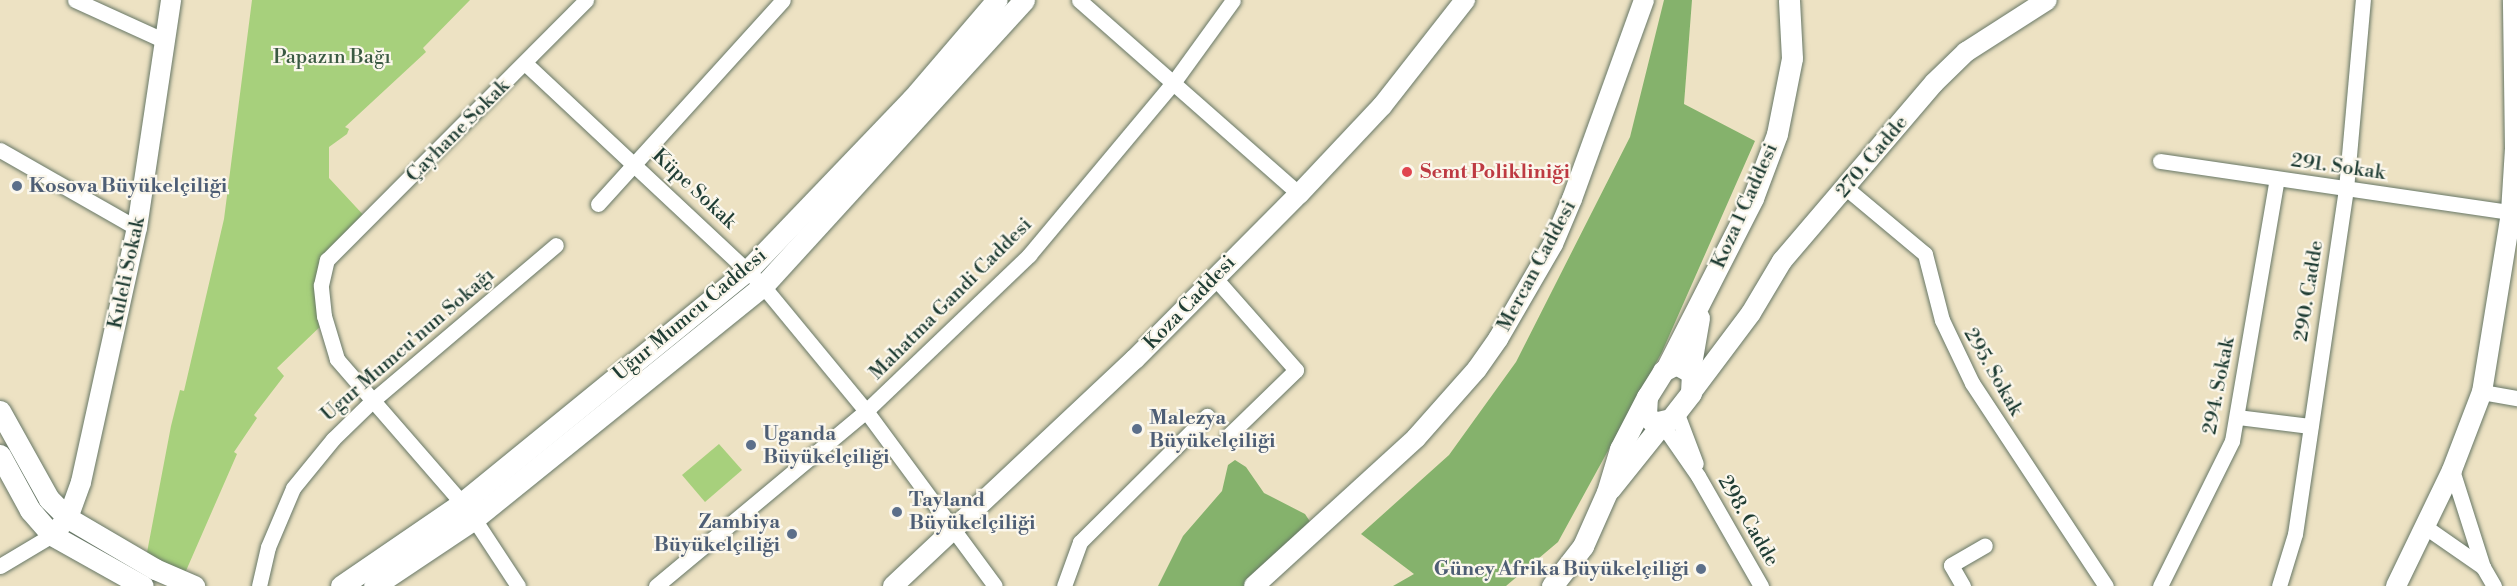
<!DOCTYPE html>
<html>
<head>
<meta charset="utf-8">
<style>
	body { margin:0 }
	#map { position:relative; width:2517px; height:586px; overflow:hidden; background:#ede2c3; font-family:"Libre Bodoni",serif }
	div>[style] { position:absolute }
	.green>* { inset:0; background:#a7d07c }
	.forest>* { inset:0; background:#85b26c }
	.roads { filter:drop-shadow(0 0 2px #677766) drop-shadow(0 0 2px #677766) }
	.minor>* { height:15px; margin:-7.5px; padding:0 7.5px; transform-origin:7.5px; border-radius:7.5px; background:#fff }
	.tertiary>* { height:20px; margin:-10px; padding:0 10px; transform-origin:10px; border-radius:10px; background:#fff }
	.secondary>* { height:21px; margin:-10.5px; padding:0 10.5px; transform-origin:10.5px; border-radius:10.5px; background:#fff }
	.dots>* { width:16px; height:16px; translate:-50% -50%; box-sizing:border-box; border:3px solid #fbf7ec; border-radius:50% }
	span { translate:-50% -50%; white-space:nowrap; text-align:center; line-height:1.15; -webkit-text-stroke:4.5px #fbf7ec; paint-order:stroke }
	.park-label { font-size:20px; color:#3a5a42 }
	.street-label { font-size:20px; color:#1f3d34 }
	.health-label { font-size:20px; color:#be3a42; font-weight:700 }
	.left { translate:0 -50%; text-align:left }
	.service-label { font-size:20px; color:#4e5e75; font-weight:700 }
	.right { translate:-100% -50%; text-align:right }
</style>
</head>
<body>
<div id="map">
	<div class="green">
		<i style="clip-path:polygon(252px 0,470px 0,423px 48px,426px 52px,345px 127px,349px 129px,347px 134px,329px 147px,329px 178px,368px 220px,327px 260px,326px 321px,277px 368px,284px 376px,254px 415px,257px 418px,234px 452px,237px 454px,182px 580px,145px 563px,171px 426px,180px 390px,184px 391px,224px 219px)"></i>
		<i style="clip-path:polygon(719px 444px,742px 470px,705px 502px,682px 475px)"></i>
	</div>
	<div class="forest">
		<i style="clip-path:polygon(1664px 0,1692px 0,1684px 104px,1755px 141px,1662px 352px,1558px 542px,1506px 586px,1393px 586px,1414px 574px,1361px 534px,1449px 455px,1516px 362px,1630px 137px)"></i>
		<i style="clip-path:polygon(1235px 460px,1246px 467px,1264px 493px,1305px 514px,1313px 526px,1254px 586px,1158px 586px,1183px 536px,1222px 491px,1228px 465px)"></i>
	</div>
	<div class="roads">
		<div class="minor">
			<i style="left:75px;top:0;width:99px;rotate:24.5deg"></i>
			<i style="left:1079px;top:0;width:293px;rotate:41.4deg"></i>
			<i style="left:526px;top:64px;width:325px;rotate:43.1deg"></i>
			<i style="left:763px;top:286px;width:162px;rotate:50.5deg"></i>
			<i style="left:866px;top:411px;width:217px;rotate:53.6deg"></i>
			<i style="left:0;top:150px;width:158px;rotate:29.7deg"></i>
			<i style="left:2160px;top:161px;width:355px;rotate:8.3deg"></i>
			<i style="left:1846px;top:188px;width:103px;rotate:39.9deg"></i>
			<i style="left:1925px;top:254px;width:68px;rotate:75.6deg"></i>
			<i style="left:1942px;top:320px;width:70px;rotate:64.5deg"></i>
			<i style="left:1972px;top:383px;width:243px;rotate:56.6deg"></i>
			<i style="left:598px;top:204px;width:275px;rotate:-47.8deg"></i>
			<i style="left:1214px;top:277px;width:124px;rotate:48.6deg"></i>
			<i style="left:1296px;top:370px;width:95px;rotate:135.9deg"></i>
			<i style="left:2482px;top:392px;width:36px;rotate:10deg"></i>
			<i style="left:1677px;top:414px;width:53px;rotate:69.2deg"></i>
			<i style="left:2238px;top:417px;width:73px;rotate:7.1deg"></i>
			<i style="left:1662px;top:424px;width:63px;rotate:55.3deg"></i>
			<i style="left:1698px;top:476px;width:127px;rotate:60.2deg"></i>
			<i style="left:2452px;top:470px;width:102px;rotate:72.3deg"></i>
			<i style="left:2483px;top:567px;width:22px;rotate:60deg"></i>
			<i style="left:462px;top:503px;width:191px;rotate:-131deg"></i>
			<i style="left:337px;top:359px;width:45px;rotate:-106.8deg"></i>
			<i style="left:324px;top:316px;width:31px;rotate:-96deg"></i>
			<i style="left:321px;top:285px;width:26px;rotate:-77deg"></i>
			<i style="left:327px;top:260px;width:367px;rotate:-45.1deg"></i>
			<i style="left:474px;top:519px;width:80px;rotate:56.7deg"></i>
			<i style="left:2424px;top:526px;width:72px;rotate:34.8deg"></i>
			<i style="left:0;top:566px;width:61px;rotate:-30.8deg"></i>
			<i style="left:259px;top:586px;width:40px;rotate:-77deg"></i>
			<i style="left:268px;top:547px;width:64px;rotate:-67deg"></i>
			<i style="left:293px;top:488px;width:63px;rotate:-50.8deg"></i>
			<i style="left:333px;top:439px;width:54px;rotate:-44.3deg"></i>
			<i style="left:372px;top:401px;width:241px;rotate:-40.3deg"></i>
			<i style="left:656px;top:586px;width:273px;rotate:-39.8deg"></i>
			<i style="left:866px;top:411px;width:226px;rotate:-43.7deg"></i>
			<i style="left:1029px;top:255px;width:224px;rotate:-50.1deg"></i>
			<i style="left:1173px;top:83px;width:102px;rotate:-54.1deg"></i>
			<i style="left:1064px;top:586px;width:47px;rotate:-70deg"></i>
			<i style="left:1080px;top:542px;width:179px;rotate:-44.8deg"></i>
			<i style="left:1963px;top:586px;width:24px;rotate:-120deg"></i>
			<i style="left:1951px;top:565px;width:39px;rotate:-30deg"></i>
			<i style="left:2160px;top:586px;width:162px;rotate:-63.6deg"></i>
			<i style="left:2232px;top:441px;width:266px;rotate:-80.3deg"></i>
			<i style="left:2279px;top:586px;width:54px;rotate:-72.9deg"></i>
			<i style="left:2295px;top:534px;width:349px;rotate:-81.6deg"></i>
			<i style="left:2346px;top:189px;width:190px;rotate:-84.9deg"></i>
		</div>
		<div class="tertiary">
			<i style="left:1691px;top:393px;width:100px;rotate:-53.1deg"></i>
			<i style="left:1751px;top:313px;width:61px;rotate:-59.2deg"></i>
			<i style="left:1782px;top:261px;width:234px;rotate:-49.5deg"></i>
			<i style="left:1934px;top:83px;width:45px;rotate:-44.1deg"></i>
			<i style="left:1966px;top:52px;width:96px;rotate:-32.7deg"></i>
			<i style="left:52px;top:535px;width:23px;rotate:-47deg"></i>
			<i style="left:68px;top:518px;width:38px;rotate:-70deg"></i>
			<i style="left:81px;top:482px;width:260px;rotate:-77.6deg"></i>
			<i style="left:137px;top:228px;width:231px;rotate:-81.5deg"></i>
			<i style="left:893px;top:586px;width:332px;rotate:-43.2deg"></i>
			<i style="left:1135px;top:359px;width:233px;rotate:-45.2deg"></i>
			<i style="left:1299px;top:194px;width:121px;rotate:-46.7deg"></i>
			<i style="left:1382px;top:106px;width:135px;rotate:-51.9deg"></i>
			<i style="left:1254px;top:586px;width:219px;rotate:-42.4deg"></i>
			<i style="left:1416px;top:438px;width:92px;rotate:-48.5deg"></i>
			<i style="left:1477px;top:369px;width:37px;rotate:-55deg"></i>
			<i style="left:1498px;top:339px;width:110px;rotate:-59.9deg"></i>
			<i style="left:1553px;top:244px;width:49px;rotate:-67.1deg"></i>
			<i style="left:1572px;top:199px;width:212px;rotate:-70.1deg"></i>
			<i style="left:2396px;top:586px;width:129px;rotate:-64.2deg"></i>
			<i style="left:2452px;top:470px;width:84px;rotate:-69deg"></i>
			<i style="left:2482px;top:392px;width:182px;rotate:-80.8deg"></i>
			<i style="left:2511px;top:212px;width:63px;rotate:-86.4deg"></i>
			<i style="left:2515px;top:149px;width:149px;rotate:-90.8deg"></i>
		</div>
		<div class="secondary">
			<i style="left:1676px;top:364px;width:18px;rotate:29deg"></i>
			<i style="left:1692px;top:373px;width:20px;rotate:93deg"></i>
			<i style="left:1691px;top:393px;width:33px;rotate:128deg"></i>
			<i style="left:1671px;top:419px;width:17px;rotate:167deg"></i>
			<i style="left:1654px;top:423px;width:11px;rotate:-135deg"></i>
			<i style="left:1646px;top:415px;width:18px;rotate:-87deg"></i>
			<i style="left:1647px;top:397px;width:31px;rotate:-58deg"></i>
			<i style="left:1663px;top:371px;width:15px;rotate:-28deg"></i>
			<i style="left:1667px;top:367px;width:190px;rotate:-63deg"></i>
			<i style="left:1753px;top:198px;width:68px;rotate:-69.4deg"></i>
			<i style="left:1777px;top:134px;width:77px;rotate:-78.8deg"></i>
			<i style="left:1792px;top:58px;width:58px;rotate:-93deg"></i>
			<i style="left:1690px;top:370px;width:53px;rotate:-80.2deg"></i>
			<i style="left:0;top:411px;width:101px;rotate:60.9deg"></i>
			<i style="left:49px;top:499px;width:27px;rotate:45deg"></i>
			<i style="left:68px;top:518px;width:101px;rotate:30.4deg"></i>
			<i style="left:155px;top:569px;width:43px;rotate:23.6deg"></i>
			<i style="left:0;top:455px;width:63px;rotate:61.4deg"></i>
			<i style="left:30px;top:510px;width:33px;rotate:49deg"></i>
			<i style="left:52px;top:535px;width:104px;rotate:29.3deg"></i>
			<i style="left:1610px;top:489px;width:83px;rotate:-51.3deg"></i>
			<i style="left:341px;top:586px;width:147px;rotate:-34.4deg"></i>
			<i style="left:462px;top:503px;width:369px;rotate:-39.2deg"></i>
			<i style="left:748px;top:270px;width:237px;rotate:-46.2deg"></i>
			<i style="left:912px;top:99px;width:130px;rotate:-49.4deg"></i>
			<i style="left:374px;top:586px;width:120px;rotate:-33.8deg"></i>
			<i style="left:474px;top:519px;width:371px;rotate:-38.9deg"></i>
			<i style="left:763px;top:286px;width:387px;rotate:-47.6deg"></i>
			<i style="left:1552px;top:586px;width:51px;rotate:-52.2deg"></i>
			<i style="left:1583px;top:546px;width:59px;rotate:-66deg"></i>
			<i style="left:1607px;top:492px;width:45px;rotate:-73.2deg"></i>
			<i style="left:1620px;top:449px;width:59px;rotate:-62.6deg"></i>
		</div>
	</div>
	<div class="dots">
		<i style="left:1407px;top:172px;background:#e0444e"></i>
		<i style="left:17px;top:186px;background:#5c6f8a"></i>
		<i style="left:1137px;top:429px;background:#5c6f8a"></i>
		<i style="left:751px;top:445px;background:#5c6f8a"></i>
		<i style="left:897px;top:512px;background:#5c6f8a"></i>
		<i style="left:792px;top:534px;background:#5c6f8a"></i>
		<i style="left:1701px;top:569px;background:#5c6f8a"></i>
	</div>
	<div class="park-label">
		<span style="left:332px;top:57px">Papazın Bağı</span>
	</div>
	<div class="street-label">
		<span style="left:458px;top:131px;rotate:-45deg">Çayhane Sokak</span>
		<span style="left:1872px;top:157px;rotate:-50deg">270. Cadde</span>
		<span style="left:2338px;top:167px;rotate:8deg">291. Sokak</span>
		<span style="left:694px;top:189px;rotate:43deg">Küpe Sokak</span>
		<span style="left:1745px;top:206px;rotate:-66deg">Koza 1 Caddesi</span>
		<span style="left:1537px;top:266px;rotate:-62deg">Mercan Caddesi</span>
		<span style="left:127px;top:273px;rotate:-78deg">Kuleli Sokak</span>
		<span style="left:2309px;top:291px;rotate:-81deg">290. Cadde</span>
		<span style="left:951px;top:299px;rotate:-45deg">Mahatma Gandi Caddesi</span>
		<span style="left:1190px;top:303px;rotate:-46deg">Koza Caddesi</span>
		<span style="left:690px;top:315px;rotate:-40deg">Uğur Mumcu Caddesi</span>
		<span style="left:408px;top:345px;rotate:-41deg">Ugur Mumcu'nun Sokağı</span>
		<span style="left:1993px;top:372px;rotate:60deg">295. Sokak</span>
		<span style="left:2219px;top:386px;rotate:-79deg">294. Sokak</span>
		<span style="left:1748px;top:521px;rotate:60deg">298. Cadde</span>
	</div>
	<div class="health-label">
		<span class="left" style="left:1420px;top:172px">Semt Polikliniği</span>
	</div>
	<div class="service-label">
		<span class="left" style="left:29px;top:186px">Kosova Büyükelçiliği</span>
		<span class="left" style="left:1149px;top:430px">Malezya<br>Büyükelçiliği</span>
		<span class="left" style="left:763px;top:446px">Uganda<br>Büyükelçiliği</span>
		<span class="left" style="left:909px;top:512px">Tayland<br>Büyükelçiliği</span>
		<span class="right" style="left:780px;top:534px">Zambiya<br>Büyükelçiliği</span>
		<span class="right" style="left:1689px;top:569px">Güney Afrika Büyükelçiliği</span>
	</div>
</div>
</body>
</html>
